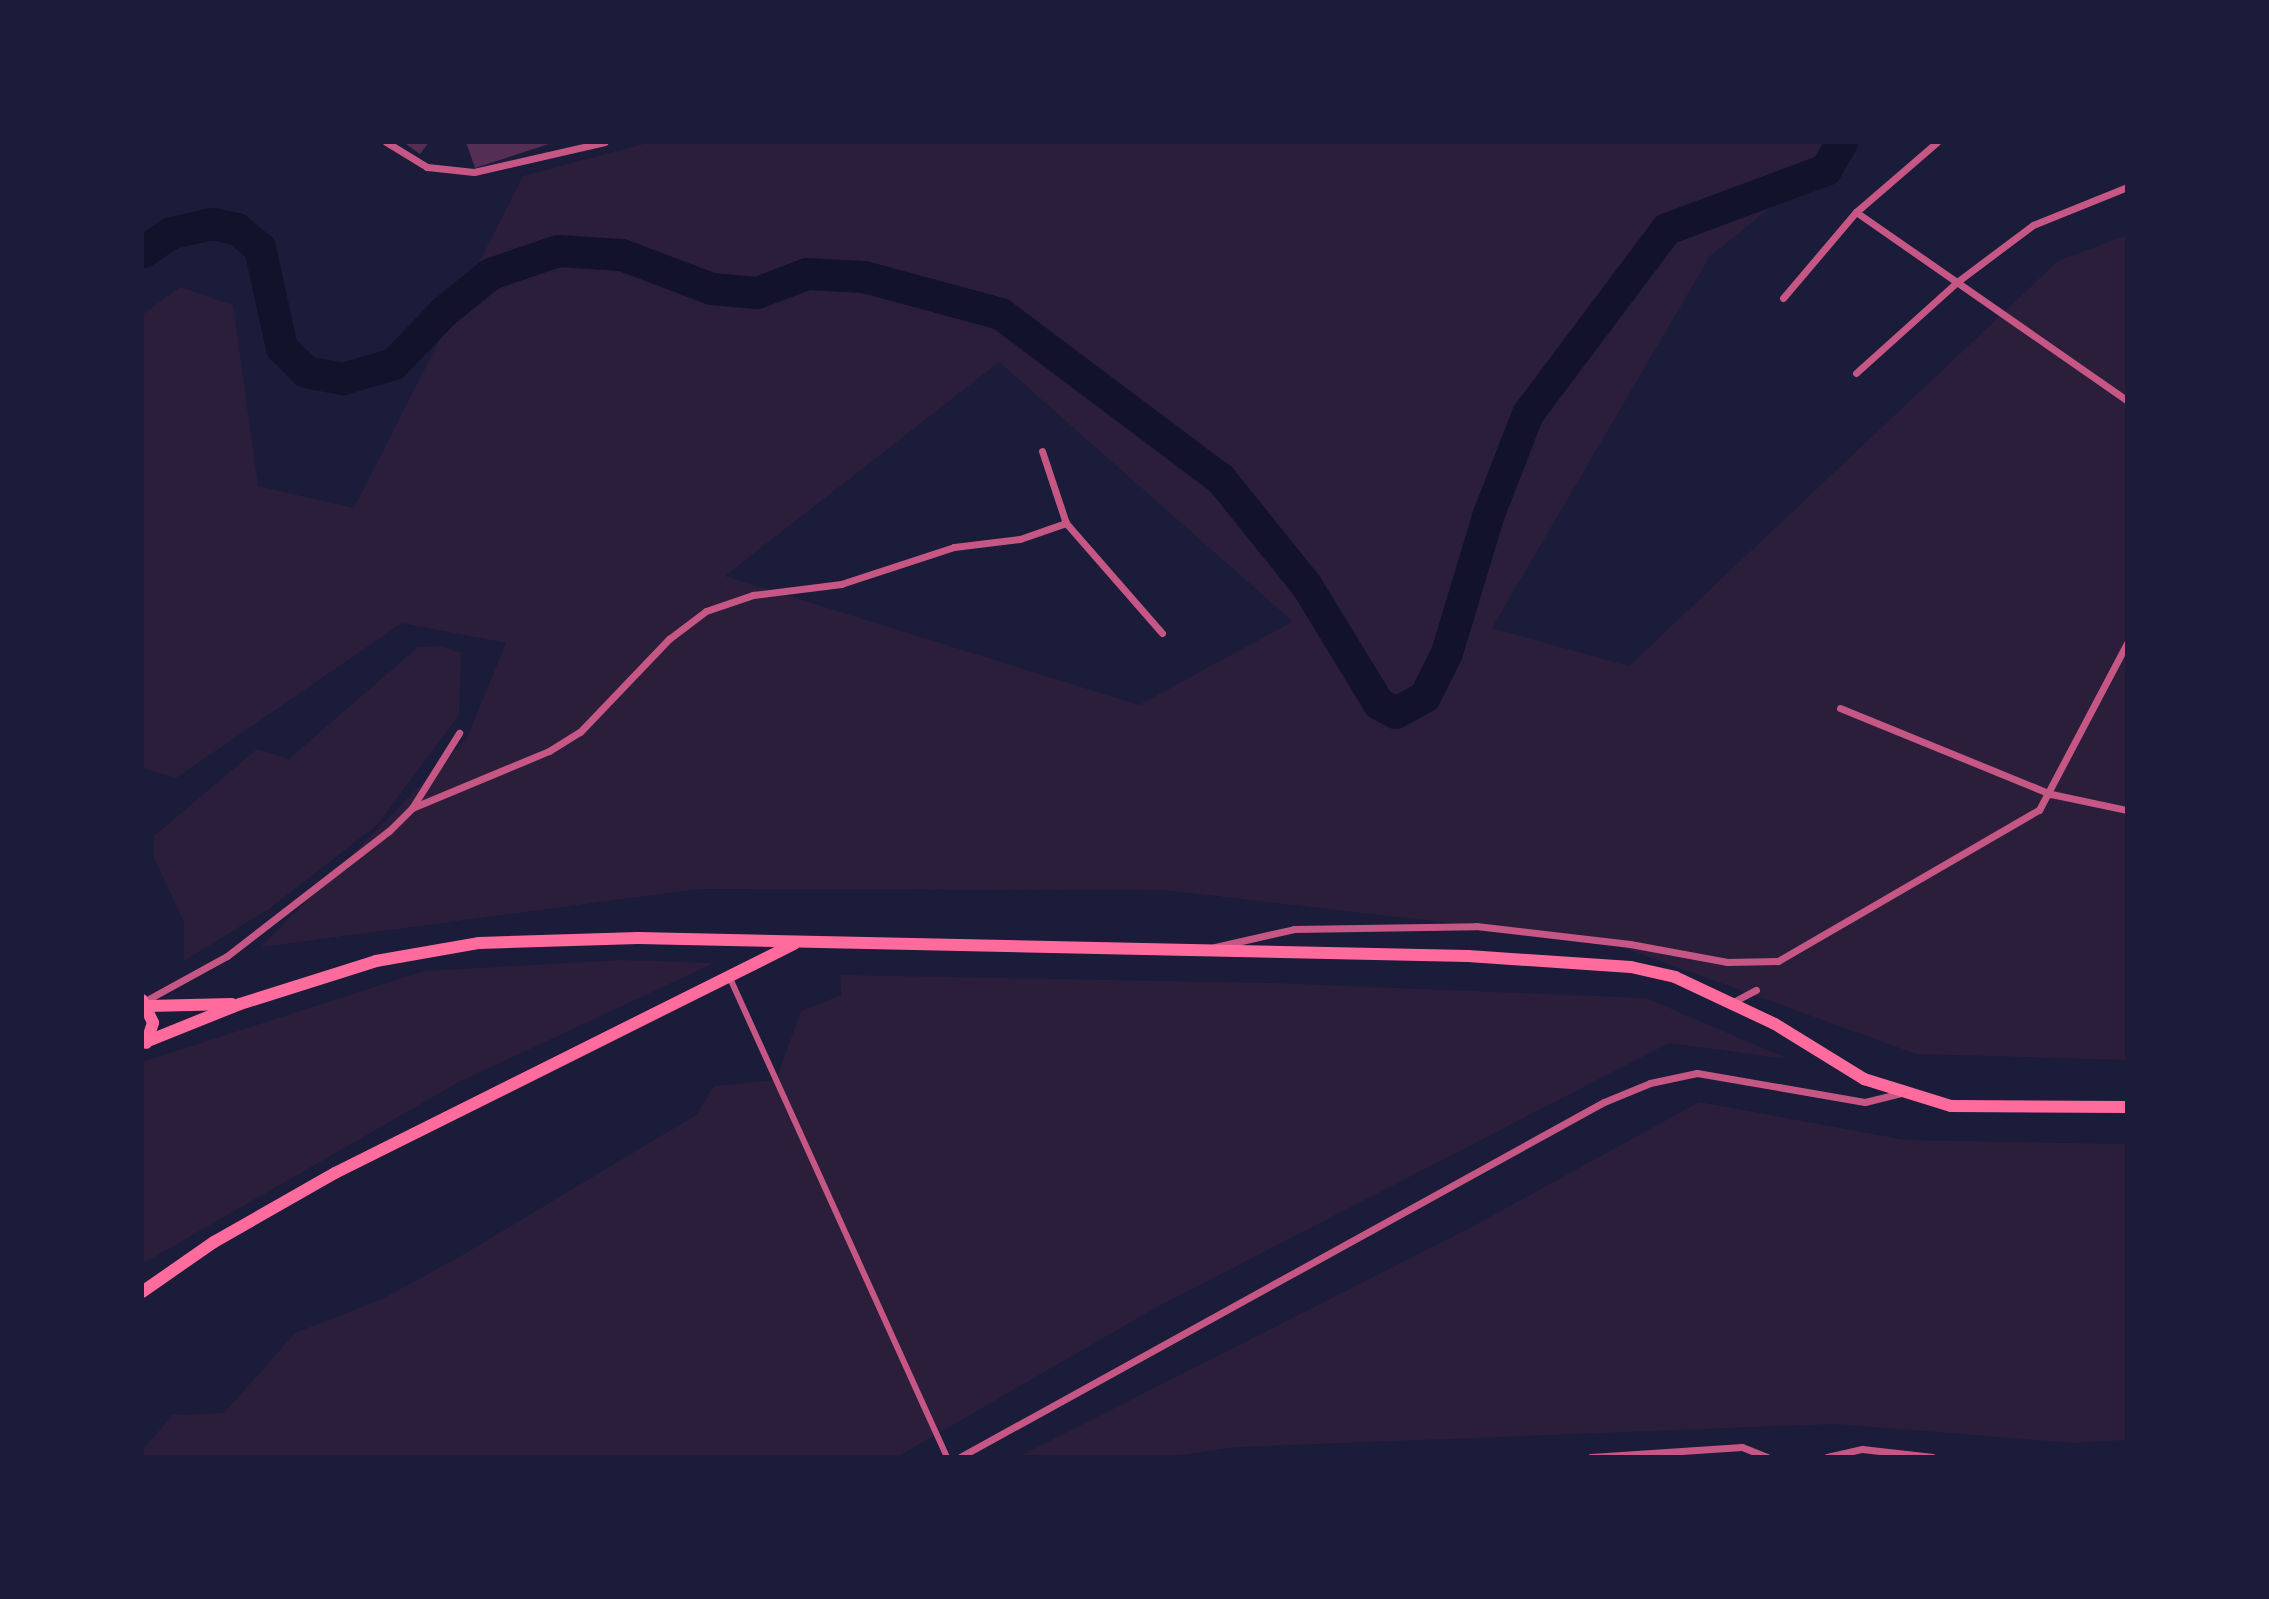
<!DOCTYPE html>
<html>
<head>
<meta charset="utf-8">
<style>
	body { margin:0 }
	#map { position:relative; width:2269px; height:1599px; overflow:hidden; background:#1b1b3a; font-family:"PT Sans",sans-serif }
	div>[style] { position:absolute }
	.green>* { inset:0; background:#2a1e3b }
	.river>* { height:32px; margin:-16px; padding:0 16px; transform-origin:16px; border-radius:16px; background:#12122b }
	.building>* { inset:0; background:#542f53 }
	.pedestrian>* { height:6px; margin:-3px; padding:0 3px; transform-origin:3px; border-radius:3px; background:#c65784 }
	.minor>* { height:7px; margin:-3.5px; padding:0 3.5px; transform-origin:3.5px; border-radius:3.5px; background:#c65784 }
	.primary>* { height:12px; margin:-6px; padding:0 6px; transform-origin:6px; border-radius:6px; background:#ff6b9d }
	.trunk>* { height:12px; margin:-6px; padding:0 6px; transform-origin:6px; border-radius:6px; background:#ff6b9d }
	span { translate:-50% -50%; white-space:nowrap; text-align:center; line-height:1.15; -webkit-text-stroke:8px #1b1b3a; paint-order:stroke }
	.frame { position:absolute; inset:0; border:144px solid #1b1b3a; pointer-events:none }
</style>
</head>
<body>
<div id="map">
	<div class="green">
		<i style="clip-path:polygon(evenodd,651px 142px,1853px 142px,1710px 256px,1492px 628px,1629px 666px,2058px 261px,2127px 235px,2127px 1060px,1916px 1054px,1605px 941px,1164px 890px,698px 889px,261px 947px,467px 738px,506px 643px,402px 623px,176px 778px,142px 768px,142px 315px,180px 287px,233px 305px,258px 486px,354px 508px,523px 176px,651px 142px,999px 362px,1292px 621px,1292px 622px,1139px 705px,725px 576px,999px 362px)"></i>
		<i style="clip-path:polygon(440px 646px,461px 653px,459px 715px,377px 825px,270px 908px,184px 961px,184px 922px,154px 858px,154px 836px,257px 749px,289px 759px,418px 647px)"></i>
		<i style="clip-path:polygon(622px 960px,714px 963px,459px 1082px,142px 1264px,142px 1062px,424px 971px)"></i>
		<i style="clip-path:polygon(840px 975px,1275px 983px,1646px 998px,1788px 1059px,1669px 1043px,1157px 1307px,897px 1457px,142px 1457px,142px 1450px,173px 1415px,224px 1413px,295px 1333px,382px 1299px,461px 1256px,696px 1115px,714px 1086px,776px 1080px,801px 1011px,841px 995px)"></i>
		<i style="clip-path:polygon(1699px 1102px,1906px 1140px,2127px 1144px,2127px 1440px,2074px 1443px,1835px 1424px,1237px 1447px,1167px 1457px,1018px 1457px,1468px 1229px)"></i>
	</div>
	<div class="river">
		<i style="left:142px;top:253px;width:36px;rotate:-34deg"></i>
		<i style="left:172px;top:233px;width:42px;rotate:-12.4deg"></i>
		<i style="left:213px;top:224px;width:25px;rotate:12deg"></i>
		<i style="left:237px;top:229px;width:30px;rotate:40deg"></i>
		<i style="left:260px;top:248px;width:102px;rotate:77.6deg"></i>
		<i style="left:282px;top:348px;width:34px;rotate:45deg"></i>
		<i style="left:306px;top:372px;width:38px;rotate:11deg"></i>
		<i style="left:343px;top:379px;width:53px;rotate:-16.4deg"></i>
		<i style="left:394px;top:364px;width:72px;rotate:-46.1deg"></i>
		<i style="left:444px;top:312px;width:60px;rotate:-39deg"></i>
		<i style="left:491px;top:274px;width:71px;rotate:-18.9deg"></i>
		<i style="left:558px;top:251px;width:64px;rotate:3.6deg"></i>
		<i style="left:622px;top:255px;width:96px;rotate:20.7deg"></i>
		<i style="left:712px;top:289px;width:45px;rotate:5.1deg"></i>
		<i style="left:757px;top:293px;width:53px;rotate:-20.8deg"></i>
		<i style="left:807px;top:274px;width:57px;rotate:3deg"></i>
		<i style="left:864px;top:277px;width:142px;rotate:15.1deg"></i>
		<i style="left:1001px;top:314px;width:275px;rotate:36.9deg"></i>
		<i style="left:1221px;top:479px;width:137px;rotate:51.2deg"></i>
		<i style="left:1307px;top:586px;width:138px;rotate:58.6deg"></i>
		<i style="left:1379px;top:704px;width:19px;rotate:28deg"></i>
		<i style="left:1396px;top:713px;width:33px;rotate:-29deg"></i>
		<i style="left:1425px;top:697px;width:49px;rotate:-63.4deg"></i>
		<i style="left:1447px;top:653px;width:145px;rotate:-73.2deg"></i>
		<i style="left:1489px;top:514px;width:107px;rotate:-68.7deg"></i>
		<i style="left:1528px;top:414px;width:231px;rotate:-53.1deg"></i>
		<i style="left:1667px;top:229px;width:170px;rotate:-20.4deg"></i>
		<i style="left:1826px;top:170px;width:32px;rotate:-60deg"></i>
	</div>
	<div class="building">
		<i style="clip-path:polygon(403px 142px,429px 142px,420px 154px)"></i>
		<i style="clip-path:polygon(466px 142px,552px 142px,552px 143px,475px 168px)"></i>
	</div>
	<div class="pedestrian">
		<i style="left:729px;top:976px;width:528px;rotate:65.62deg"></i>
	</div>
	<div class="minor">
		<i style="left:386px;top:142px;width:48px;rotate:31.4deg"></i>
		<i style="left:427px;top:167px;width:47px;rotate:6.1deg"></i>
		<i style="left:474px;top:172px;width:134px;rotate:-12.9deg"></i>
		<i style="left:1856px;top:212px;width:330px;rotate:34.8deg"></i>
		<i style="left:1783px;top:298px;width:113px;rotate:-49.7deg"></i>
		<i style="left:1856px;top:212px;width:107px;rotate:-40.8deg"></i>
		<i style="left:1856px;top:373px;width:136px;rotate:-42deg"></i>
		<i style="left:1957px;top:282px;width:95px;rotate:-36.9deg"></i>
		<i style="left:2033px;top:225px;width:101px;rotate:-22deg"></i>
		<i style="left:1042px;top:451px;width:76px;rotate:71.6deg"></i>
		<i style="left:1840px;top:708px;width:228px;rotate:22.2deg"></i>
		<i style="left:2051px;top:794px;width:78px;rotate:11.9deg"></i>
		<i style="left:412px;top:808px;width:148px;rotate:-22.6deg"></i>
		<i style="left:549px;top:751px;width:36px;rotate:-32deg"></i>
		<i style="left:580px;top:732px;width:129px;rotate:-46.3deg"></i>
		<i style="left:669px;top:639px;width:46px;rotate:-37.1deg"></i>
		<i style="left:706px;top:611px;width:50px;rotate:-18.8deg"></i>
		<i style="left:753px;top:595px;width:89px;rotate:-7.1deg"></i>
		<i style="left:841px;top:584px;width:119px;rotate:-18.1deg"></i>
		<i style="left:954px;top:547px;width:66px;rotate:-6.9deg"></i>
		<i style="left:1020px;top:539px;width:49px;rotate:-19.2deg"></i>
		<i style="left:1066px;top:523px;width:146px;rotate:48.9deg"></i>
		<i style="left:1215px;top:947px;width:81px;rotate:-12.8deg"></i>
		<i style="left:1294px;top:929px;width:182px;rotate:-0.9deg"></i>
		<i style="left:1476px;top:926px;width:155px;rotate:6.7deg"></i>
		<i style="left:1630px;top:944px;width:99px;rotate:10.5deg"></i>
		<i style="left:1727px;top:962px;width:51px;rotate:-1.1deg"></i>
		<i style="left:1778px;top:961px;width:302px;rotate:-30.1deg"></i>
		<i style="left:2039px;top:810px;width:189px;rotate:-62.2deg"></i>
		<i style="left:145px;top:1001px;width:94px;rotate:-28.8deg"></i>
		<i style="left:227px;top:956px;width:205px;rotate:-37.7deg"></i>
		<i style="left:389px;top:831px;width:33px;rotate:-45deg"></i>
		<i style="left:412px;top:808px;width:89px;rotate:-57.9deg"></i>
		<i style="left:1733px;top:1002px;width:26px;rotate:-28deg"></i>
		<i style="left:960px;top:1457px;width:735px;rotate:-28.87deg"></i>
		<i style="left:1604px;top:1102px;width:50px;rotate:-22.4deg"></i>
		<i style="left:1650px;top:1083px;width:48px;rotate:-12deg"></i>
		<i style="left:1697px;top:1073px;width:170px;rotate:9.8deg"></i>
		<i style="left:1865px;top:1102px;width:37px;rotate:-14deg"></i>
		<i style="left:1591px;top:1457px;width:151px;rotate:-3.8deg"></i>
		<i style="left:1742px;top:1447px;width:27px;rotate:22deg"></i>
		<i style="left:1827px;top:1457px;width:36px;rotate:-13deg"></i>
		<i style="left:1862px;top:1449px;width:71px;rotate:6.4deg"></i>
	</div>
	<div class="primary">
		<i style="left:142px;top:1000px;width:25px;rotate:64deg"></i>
		<i style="left:153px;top:1023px;width:21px;rotate:109deg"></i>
		<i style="left:148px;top:1006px;width:84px;rotate:-1.4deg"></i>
		<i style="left:148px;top:1041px;width:99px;rotate:-21.9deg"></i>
		<i style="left:240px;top:1004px;width:143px;rotate:-17.5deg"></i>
		<i style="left:376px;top:961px;width:105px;rotate:-9.9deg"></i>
		<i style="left:479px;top:943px;width:159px;rotate:-1.8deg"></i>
		<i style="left:638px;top:938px;width:830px;rotate:1.24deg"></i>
		<i style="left:1468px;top:956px;width:163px;rotate:3.9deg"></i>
		<i style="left:1631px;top:967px;width:45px;rotate:12.8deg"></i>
		<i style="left:1675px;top:977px;width:110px;rotate:25.2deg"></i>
		<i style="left:1775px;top:1024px;width:105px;rotate:31.7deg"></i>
		<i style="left:1864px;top:1079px;width:91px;rotate:17.2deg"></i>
		<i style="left:1951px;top:1106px;width:176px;rotate:0.3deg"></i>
	</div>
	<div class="trunk">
		<i style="left:142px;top:1292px;width:88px;rotate:-34.8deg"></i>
		<i style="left:214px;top:1242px;width:139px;rotate:-29.7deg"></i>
		<i style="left:335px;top:1173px;width:513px;rotate:-26.52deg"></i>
	</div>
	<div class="frame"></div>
</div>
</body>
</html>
